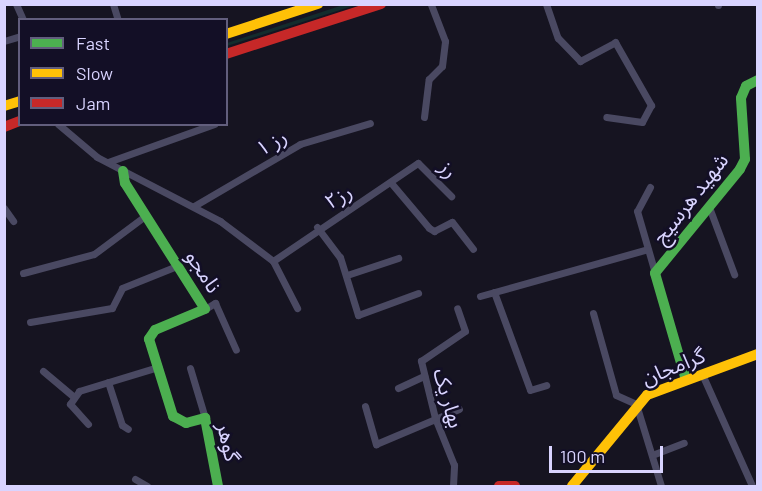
<!DOCTYPE html>
<html>
<head>
<meta charset="utf-8">
<style>
	body { margin:0 }
	#map { position:relative; width:762px; height:491px; overflow:hidden; background:#161421; font-family:Barlow,"Noto Sans Arabic",sans-serif }
	div>[style] { position:absolute }
	.green>* { inset:0; background:#132c2d }
	.street>* { height:7px; margin:-3.5px; padding:0 3.5px; transform-origin:3.5px; border-radius:3.5px; background:#4a4962 }
	.fast>* { height:10px; margin:-5px; padding:0 5px; transform-origin:5px; border-radius:5px; background:#4caf50 }
	.slow>* { height:10px; margin:-5px; padding:0 5px; transform-origin:5px; border-radius:5px; background:#ffc107 }
	.jam>* { height:10px; margin:-5px; padding:0 5px; transform-origin:5px; border-radius:5px; background:#c62828 }
	span { translate:-50% -50%; white-space:nowrap; text-align:center; line-height:1.15; -webkit-text-stroke:5px #130f26; paint-order:stroke }
	.street-label { font-size:21px; color:#d9d4ff }
	.frame { position:absolute; inset:0; border:6px solid #d9d4ff; pointer-events:none }
	.legend { position:absolute; left:18px; top:18px; width:210px; height:108px; box-sizing:border-box; background:#130f26; border:2px solid #625e7d; margin:0; padding:8px 10px; list-style:none; font-size:18px; color:#d9d4ff }
	.legend li { display:flex; align-items:center; gap:12px; height:30px }
	.legend b { width:30px; border:2px solid #625e7d }
	.scale { position:absolute; left:549px; top:446px; width:114px; height:27px; box-sizing:border-box; border:3px solid #d9d4ff; border-top:0; padding-left:8px; font-size:18px; line-height:21px; white-space:nowrap; color:#d9d4ff; -webkit-text-stroke:4px #130f26; paint-order:stroke }
</style>
</head>
<body>
<div id="map">
	<div class="green">
		<i style="clip-path:polygon(346px 4px,356px 5px,227px 46px,227px 43px)"></i>
	</div>
	<div class="street">
		<i style="left:16px;top:4px;width:17px;rotate:66deg"></i>
		<i style="left:113px;top:4px;width:17px;rotate:73deg"></i>
		<i style="left:546px;top:4px;width:36px;rotate:71deg"></i>
		<i style="left:558px;top:38px;width:32px;rotate:46deg"></i>
		<i style="left:580px;top:61px;width:40px;rotate:-28deg"></i>
		<i style="left:615px;top:42px;width:73px;rotate:60.3deg"></i>
		<i style="left:651px;top:105px;width:19px;rotate:118deg"></i>
		<i style="left:642px;top:122px;width:36px;rotate:-172deg"></i>
		<i style="left:718px;top:4px;width:1px;rotate:90deg"></i>
		<i style="left:4px;top:41px;width:17px;rotate:-17deg"></i>
		<i style="left:424px;top:117px;width:38px;rotate:-83deg"></i>
		<i style="left:429px;top:79px;width:18px;rotate:-45deg"></i>
		<i style="left:442px;top:66px;width:25px;rotate:-83deg"></i>
		<i style="left:445px;top:41px;width:40px;rotate:-111deg"></i>
		<i style="left:58px;top:124px;width:51px;rotate:40.2deg"></i>
		<i style="left:97px;top:157px;width:139px;rotate:27.5deg"></i>
		<i style="left:220px;top:221px;width:66px;rotate:37deg"></i>
		<i style="left:273px;top:261px;width:53px;rotate:62.9deg"></i>
		<i style="left:108px;top:162px;width:113px;rotate:-19.7deg"></i>
		<i style="left:392px;top:184px;width:57px;rotate:49.9deg"></i>
		<i style="left:429px;top:228px;width:6px;rotate:31deg"></i>
		<i style="left:434px;top:231px;width:20px;rotate:-27deg"></i>
		<i style="left:452px;top:222px;width:34px;rotate:52deg"></i>
		<i style="left:650px;top:187px;width:27px;rotate:118deg"></i>
		<i style="left:637px;top:211px;width:65px;rotate:73.8deg"></i>
		<i style="left:194px;top:206px;width:123px;rotate:-30.3deg"></i>
		<i style="left:300px;top:144px;width:73px;rotate:-16.7deg"></i>
		<i style="left:709px;top:207px;width:72px;rotate:69.5deg"></i>
		<i style="left:4px;top:208px;width:16px;rotate:55deg"></i>
		<i style="left:317px;top:227px;width:38px;rotate:53deg"></i>
		<i style="left:340px;top:257px;width:61px;rotate:72.8deg"></i>
		<i style="left:358px;top:315px;width:64px;rotate:-20.1deg"></i>
		<i style="left:273px;top:261px;width:175px;rotate:-34.1deg"></i>
		<i style="left:418px;top:163px;width:47px;rotate:45deg"></i>
		<i style="left:23px;top:273px;width:73px;rotate:-15deg"></i>
		<i style="left:94px;top:254px;width:64px;rotate:-36.7deg"></i>
		<i style="left:347px;top:275px;width:54px;rotate:-18.4deg"></i>
		<i style="left:494px;top:292px;width:104px;rotate:69.8deg"></i>
		<i style="left:530px;top:390px;width:17px;rotate:-17deg"></i>
		<i style="left:480px;top:296px;width:174px;rotate:-15.6deg"></i>
		<i style="left:205px;top:309px;width:12px;rotate:-31deg"></i>
		<i style="left:215px;top:303px;width:51px;rotate:65.9deg"></i>
		<i style="left:593px;top:313px;width:85px;rotate:74.3deg"></i>
		<i style="left:616px;top:395px;width:22px;rotate:24deg"></i>
		<i style="left:636px;top:404px;width:86px;rotate:73deg"></i>
		<i style="left:30px;top:322px;width:83px;rotate:-9.7deg"></i>
		<i style="left:112px;top:308px;width:22px;rotate:-63deg"></i>
		<i style="left:122px;top:288px;width:59px;rotate:-21.8deg"></i>
		<i style="left:190px;top:368px;width:52px;rotate:73.3deg"></i>
		<i style="left:43px;top:371px;width:40px;rotate:40deg"></i>
		<i style="left:702px;top:374px;width:123px;rotate:65.9deg"></i>
		<i style="left:108px;top:382px;width:45px;rotate:72deg"></i>
		<i style="left:122px;top:425px;width:7px;rotate:34deg"></i>
		<i style="left:398px;top:388px;width:29px;rotate:-25deg"></i>
		<i style="left:365px;top:406px;width:40px;rotate:74deg"></i>
		<i style="left:376px;top:444px;width:90px;rotate:-22.9deg"></i>
		<i style="left:88px;top:424px;width:27px;rotate:-132deg"></i>
		<i style="left:70px;top:404px;width:16px;rotate:-55deg"></i>
		<i style="left:79px;top:391px;width:83px;rotate:-16.9deg"></i>
		<i style="left:652px;top:455px;width:34px;rotate:-21deg"></i>
		<i style="left:135px;top:479px;width:14px;rotate:30deg"></i>
		<i style="left:453px;top:486px;width:21px;rotate:-87deg"></i>
		<i style="left:454px;top:465px;width:51px;rotate:-112deg"></i>
		<i style="left:435px;top:418px;width:59px;rotate:-103.8deg"></i>
		<i style="left:421px;top:361px;width:53px;rotate:-34.3deg"></i>
		<i style="left:465px;top:331px;width:24px;rotate:-109deg"></i>
	</div>
	<div class="fast">
		<i style="left:123px;top:171px;width:12px;rotate:81deg"></i>
		<i style="left:125px;top:183px;width:149px;rotate:57.6deg"></i>
		<i style="left:205px;top:309px;width:54px;rotate:157.2deg"></i>
		<i style="left:155px;top:330px;width:11px;rotate:124deg"></i>
		<i style="left:149px;top:339px;width:81px;rotate:72.7deg"></i>
		<i style="left:173px;top:416px;width:15px;rotate:28deg"></i>
		<i style="left:186px;top:423px;width:20px;rotate:-15deg"></i>
		<i style="left:205px;top:418px;width:69px;rotate:79.2deg"></i>
		<i style="left:686px;top:380px;width:111px;rotate:-106.2deg"></i>
		<i style="left:655px;top:273px;width:134px;rotate:-50.7deg"></i>
		<i style="left:740px;top:169px;width:11px;rotate:-63deg"></i>
		<i style="left:745px;top:159px;width:61px;rotate:-93.8deg"></i>
		<i style="left:741px;top:98px;width:13px;rotate:-67deg"></i>
		<i style="left:746px;top:86px;width:13px;rotate:-27deg"></i>
	</div>
	<div class="slow">
		<i style="left:226px;top:34px;width:97px;rotate:-18.1deg"></i>
		<i style="left:4px;top:106px;width:17px;rotate:-17deg"></i>
		<i style="left:572px;top:486px;width:118px;rotate:-50.5deg"></i>
		<i style="left:647px;top:395px;width:118px;rotate:-20.3deg"></i>
	</div>
	<div class="jam">
		<i style="left:226px;top:54px;width:163px;rotate:-17.9deg"></i>
		<i style="left:4px;top:127px;width:17px;rotate:-21deg"></i>
		<i style="left:499px;top:486px;width:16px"></i>
	</div>
	<div class="street-label">
		<span style="left:271px;top:142px;rotate:-30deg">رز ۱</span>
		<span style="left:449px;top:169px;rotate:50deg">رز</span>
		<span style="left:338px;top:196px;rotate:-30deg">رز۲</span>
		<span style="left:690px;top:198px;rotate:-52deg">شهید هرسیج</span>
		<span style="left:204px;top:271px;rotate:57deg">نامجو</span>
		<span style="left:673px;top:366px;rotate:-22deg">گرامجان</span>
		<span style="left:449px;top:398px;rotate:74deg">بهار یک</span>
		<span style="left:229px;top:442px;rotate:77deg">گوهر</span>
	</div>
	<div class="frame"></div>
	<ul class="legend">
	<li><b style="height:8px;background:#4caf50"></b>Fast</li>
	<li><b style="height:8px;background:#ffc107"></b>Slow</li>
	<li><b style="height:8px;background:#c62828"></b>Jam</li>
	</ul>
	<div class="scale">100 m</div>
</div>
</body>
</html>
